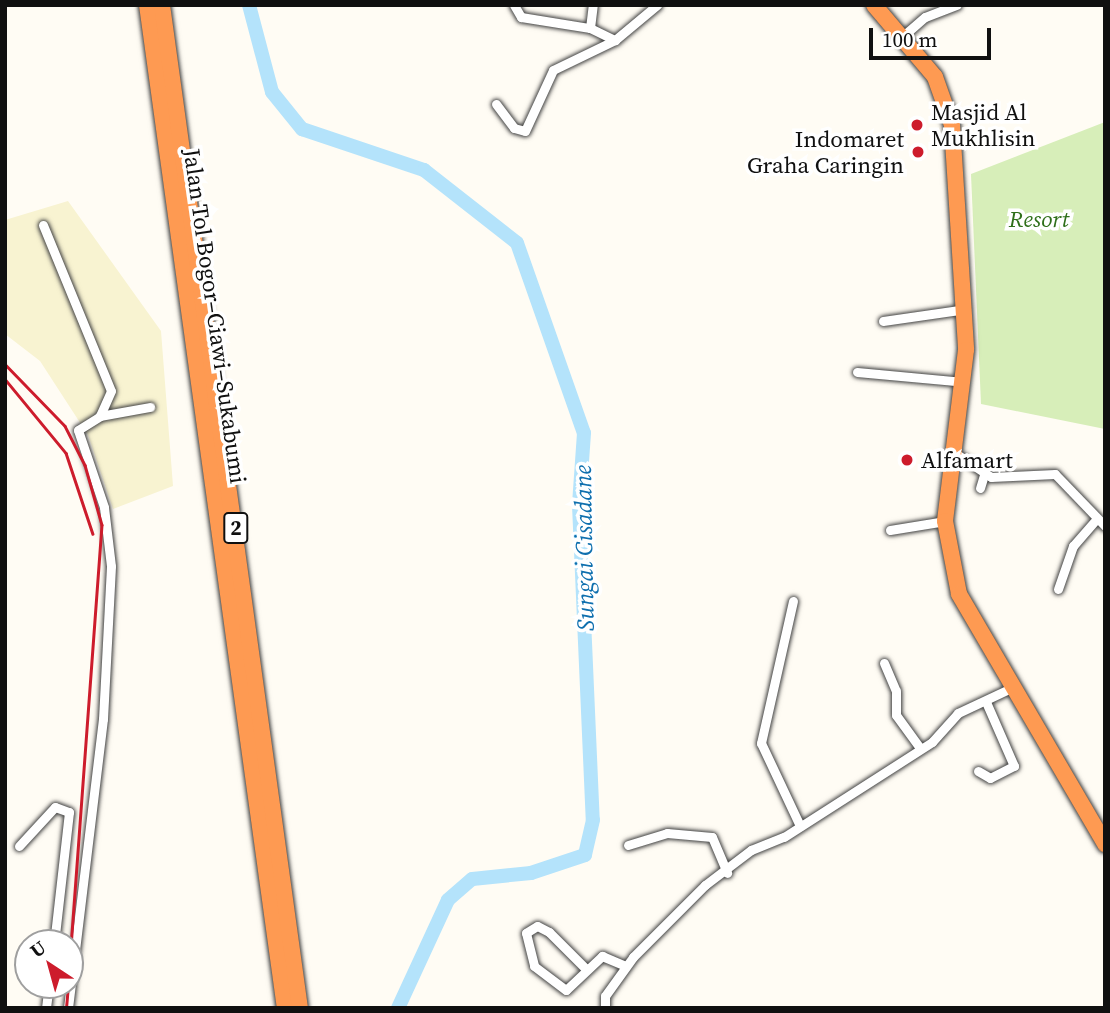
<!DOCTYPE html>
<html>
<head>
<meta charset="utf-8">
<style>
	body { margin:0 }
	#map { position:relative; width:1110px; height:1013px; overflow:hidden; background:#fffcf4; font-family:"Source Serif 4",serif }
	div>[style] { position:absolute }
	.farmland>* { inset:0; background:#f8f3d1 }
	.green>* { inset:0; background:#d7eeb9 }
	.river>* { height:14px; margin:-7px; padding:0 7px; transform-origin:7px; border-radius:7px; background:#b4e3fb }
	.roads { filter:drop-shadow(0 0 2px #434343) drop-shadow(0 0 2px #434343) }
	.street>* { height:9px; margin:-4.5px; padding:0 4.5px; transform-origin:4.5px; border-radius:4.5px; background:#fff }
	.highway>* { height:16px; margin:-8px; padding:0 8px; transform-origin:8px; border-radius:8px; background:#fe9a52 }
	.rail>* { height:2.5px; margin:-1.25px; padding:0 1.25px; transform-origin:1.25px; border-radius:1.25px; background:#cd1c2c }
	.dots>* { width:19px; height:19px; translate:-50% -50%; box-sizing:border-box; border:4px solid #fff; border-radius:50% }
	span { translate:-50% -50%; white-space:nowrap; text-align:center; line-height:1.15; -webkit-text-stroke:7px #fff; paint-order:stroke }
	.shield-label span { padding:2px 5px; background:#fff; border:2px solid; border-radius:5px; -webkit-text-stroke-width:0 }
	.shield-label { font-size:21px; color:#101010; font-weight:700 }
	.poi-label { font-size:23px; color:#101010 }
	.left { translate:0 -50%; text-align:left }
	.right { translate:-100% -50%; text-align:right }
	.park-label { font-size:23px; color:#2f6f1a; font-style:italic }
	.street-label { font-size:23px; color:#101010 }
	.water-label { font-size:24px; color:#0e6fae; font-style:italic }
	.frame { position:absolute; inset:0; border:7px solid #101010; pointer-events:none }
	.north { position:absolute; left:14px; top:929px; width:70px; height:70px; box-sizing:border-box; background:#fff; border:2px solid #9f9f9f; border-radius:50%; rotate:324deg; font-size:19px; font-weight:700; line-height:28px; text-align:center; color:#101010 }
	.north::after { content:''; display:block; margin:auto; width:24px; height:32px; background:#cd1c2c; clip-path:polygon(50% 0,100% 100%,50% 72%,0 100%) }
	.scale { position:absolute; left:869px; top:28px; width:122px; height:32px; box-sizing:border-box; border:4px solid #101010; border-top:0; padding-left:9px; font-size:21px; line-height:24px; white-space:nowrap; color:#101010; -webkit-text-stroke:5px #fff; paint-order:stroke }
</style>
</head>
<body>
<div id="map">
	<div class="farmland">
		<i style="clip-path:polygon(68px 201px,161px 331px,173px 486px,113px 509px,88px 435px,40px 361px,5px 334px,5px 220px)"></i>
	</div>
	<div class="green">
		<i style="clip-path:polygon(1105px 122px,1105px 429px,981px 404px,971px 174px)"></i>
	</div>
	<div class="river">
		<i style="left:249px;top:5px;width:90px;rotate:75.2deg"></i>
		<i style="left:272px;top:92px;width:48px;rotate:51deg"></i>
		<i style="left:302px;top:129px;width:129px;rotate:18.6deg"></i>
		<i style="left:424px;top:170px;width:118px;rotate:38.1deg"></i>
		<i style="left:517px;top:243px;width:201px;rotate:70.6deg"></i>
		<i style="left:584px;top:433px;width:72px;rotate:94deg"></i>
		<i style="left:579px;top:505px;width:315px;rotate:87.5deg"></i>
		<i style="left:593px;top:820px;width:36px;rotate:103deg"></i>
		<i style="left:585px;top:855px;width:57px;rotate:161.6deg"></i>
		<i style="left:531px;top:873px;width:59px;rotate:174.2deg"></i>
		<i style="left:472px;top:879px;width:32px;rotate:139deg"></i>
		<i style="left:448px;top:900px;width:119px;rotate:114.8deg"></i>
	</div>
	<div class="roads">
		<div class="street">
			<i style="left:514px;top:5px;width:14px;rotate:60deg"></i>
			<i style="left:521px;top:17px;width:70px;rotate:9.1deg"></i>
			<i style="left:590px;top:28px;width:28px;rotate:26deg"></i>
			<i style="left:590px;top:28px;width:23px;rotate:-83deg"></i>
			<i style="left:903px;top:36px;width:29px;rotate:-41deg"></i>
			<i style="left:925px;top:17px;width:34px;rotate:-21deg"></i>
			<i style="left:496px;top:104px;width:30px;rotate:53deg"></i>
			<i style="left:514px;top:128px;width:11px;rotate:15deg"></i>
			<i style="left:525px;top:131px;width:67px;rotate:-65.3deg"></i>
			<i style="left:553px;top:70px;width:69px;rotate:-25.8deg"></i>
			<i style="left:615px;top:40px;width:55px;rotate:-39.8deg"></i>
			<i style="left:43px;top:225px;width:179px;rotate:67.7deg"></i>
			<i style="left:111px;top:391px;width:27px;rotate:114deg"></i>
			<i style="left:883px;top:321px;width:84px;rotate:-8.2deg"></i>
			<i style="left:857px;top:372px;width:107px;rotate:5.3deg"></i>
			<i style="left:952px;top:451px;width:47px;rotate:33.7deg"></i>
			<i style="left:991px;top:477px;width:64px;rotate:-2.7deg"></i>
			<i style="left:1055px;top:474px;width:72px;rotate:46.1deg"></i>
			<i style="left:980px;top:488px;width:17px;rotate:-73deg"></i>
			<i style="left:890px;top:530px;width:56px;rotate:-9.3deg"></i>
			<i style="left:1058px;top:589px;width:46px;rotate:-70.8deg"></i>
			<i style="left:1073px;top:546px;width:32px;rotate:-49deg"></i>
			<i style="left:793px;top:601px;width:146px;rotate:102.7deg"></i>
			<i style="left:761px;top:743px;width:92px;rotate:64.8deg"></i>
			<i style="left:884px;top:663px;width:30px;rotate:67deg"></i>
			<i style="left:896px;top:691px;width:24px;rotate:90deg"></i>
			<i style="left:896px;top:715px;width:41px;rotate:54deg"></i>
			<i style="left:978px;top:771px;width:14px;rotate:30deg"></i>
			<i style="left:990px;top:778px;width:27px;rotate:-27deg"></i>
			<i style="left:1014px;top:766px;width:70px;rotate:-113.6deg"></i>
			<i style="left:628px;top:845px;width:41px;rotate:-17.1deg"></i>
			<i style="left:667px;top:833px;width:45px;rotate:5.1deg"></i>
			<i style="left:712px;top:837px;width:39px;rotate:67deg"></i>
			<i style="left:19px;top:846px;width:53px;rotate:-47.3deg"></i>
			<i style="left:55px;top:807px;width:15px;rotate:20deg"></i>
			<i style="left:69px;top:812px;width:132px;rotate:96.5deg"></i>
			<i style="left:586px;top:969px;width:52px;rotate:-135deg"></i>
			<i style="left:549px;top:932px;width:13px;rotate:-153deg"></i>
			<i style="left:537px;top:926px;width:13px;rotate:148deg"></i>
			<i style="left:526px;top:933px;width:34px;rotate:76deg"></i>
			<i style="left:534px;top:966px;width:40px;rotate:37deg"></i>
			<i style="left:566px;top:990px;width:50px;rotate:-43.4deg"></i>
			<i style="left:602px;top:956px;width:26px;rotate:23deg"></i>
			<i style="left:46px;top:1008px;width:23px;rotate:-83deg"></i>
			<i style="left:68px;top:1008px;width:291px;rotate:-83.1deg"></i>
			<i style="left:103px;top:719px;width:153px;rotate:-87deg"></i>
			<i style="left:111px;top:566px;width:59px;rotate:-96.8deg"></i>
			<i style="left:104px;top:507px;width:81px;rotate:-108.7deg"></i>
			<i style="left:78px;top:430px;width:26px;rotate:-32deg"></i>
			<i style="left:100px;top:416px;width:51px;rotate:-10.2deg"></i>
			<i style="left:605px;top:1008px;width:12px;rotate:-90deg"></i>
			<i style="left:605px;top:996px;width:48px;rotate:-54.3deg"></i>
			<i style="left:633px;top:957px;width:102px;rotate:-45deg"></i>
			<i style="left:705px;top:885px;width:58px;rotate:-37.3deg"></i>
			<i style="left:751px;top:850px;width:35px;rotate:-22deg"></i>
			<i style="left:784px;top:837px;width:176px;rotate:-32.7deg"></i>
			<i style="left:932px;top:742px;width:39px;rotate:-48deg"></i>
			<i style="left:958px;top:713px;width:56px;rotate:-25.2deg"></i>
		</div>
		<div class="highway">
			<i style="left:147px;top:5px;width:1012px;rotate:82.17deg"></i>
			<i style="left:162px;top:5px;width:1012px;rotate:82.17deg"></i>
			<i style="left:874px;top:5px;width:94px;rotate:49.7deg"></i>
			<i style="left:935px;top:77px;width:51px;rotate:70.5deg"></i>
			<i style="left:952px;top:125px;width:225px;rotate:86.4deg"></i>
			<i style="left:966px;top:350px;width:172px;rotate:97deg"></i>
			<i style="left:945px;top:521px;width:74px;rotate:79.1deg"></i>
			<i style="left:959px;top:594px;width:290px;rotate:59.7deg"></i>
		</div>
	</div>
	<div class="rail">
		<i style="left:5px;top:364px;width:86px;rotate:45.9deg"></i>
		<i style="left:65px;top:426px;width:44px;rotate:62.9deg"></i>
		<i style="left:85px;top:465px;width:62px;rotate:74.2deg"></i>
		<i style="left:102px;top:525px;width:436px;rotate:94.2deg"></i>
		<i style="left:5px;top:379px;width:96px;rotate:50.5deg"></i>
		<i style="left:66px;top:453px;width:85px;rotate:71.6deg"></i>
		<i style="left:66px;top:1008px;width:23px;rotate:-85deg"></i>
	</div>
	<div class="dots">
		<i style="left:917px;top:125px;background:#cd1c2c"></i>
		<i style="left:918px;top:152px;background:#cd1c2c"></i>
		<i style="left:907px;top:460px;background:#cd1c2c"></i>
	</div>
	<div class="shield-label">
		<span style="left:236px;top:528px">2</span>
	</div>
	<div class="poi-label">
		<span class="left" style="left:931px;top:125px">Masjid Al<br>Mukhlisin</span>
		<span class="right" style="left:904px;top:152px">Indomaret<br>Graha Caringin</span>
		<span class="left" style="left:921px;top:460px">Alfamart</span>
	</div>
	<div class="park-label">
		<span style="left:1039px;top:219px">Resort</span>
	</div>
	<div class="street-label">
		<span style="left:215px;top:316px;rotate:82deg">Jalan Tol Bogor–Ciawi–Sukabumi</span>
	</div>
	<div class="water-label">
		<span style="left:584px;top:548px;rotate:-91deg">Sungai Cisadane</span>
	</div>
	<div class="frame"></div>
	<div class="north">U</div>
	<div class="scale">100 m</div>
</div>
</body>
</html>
